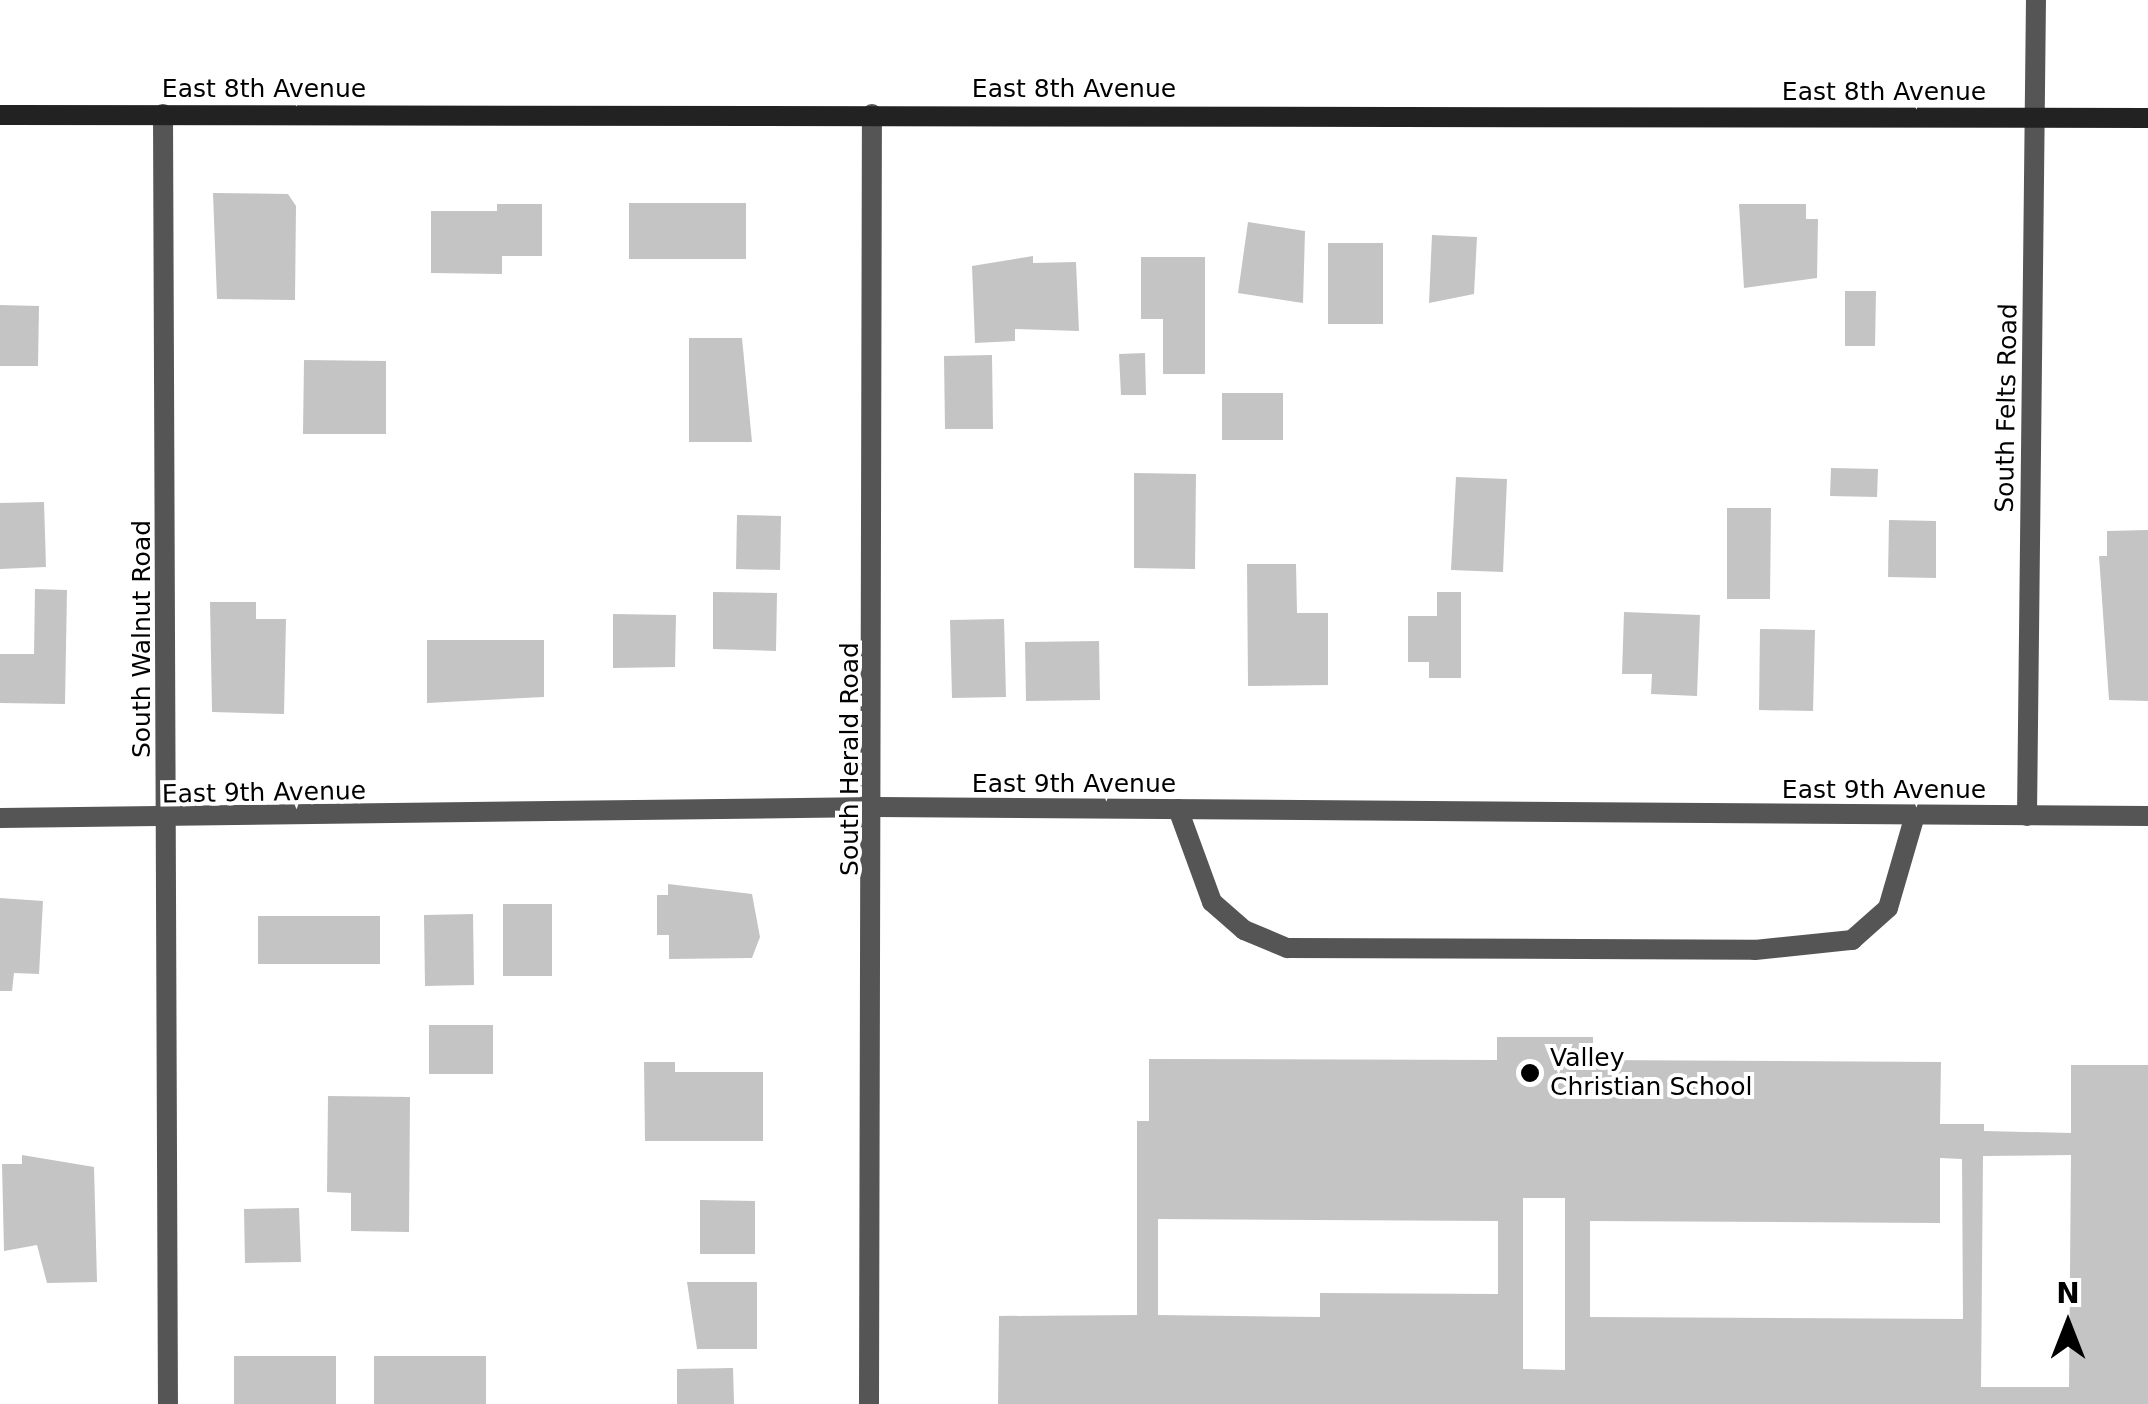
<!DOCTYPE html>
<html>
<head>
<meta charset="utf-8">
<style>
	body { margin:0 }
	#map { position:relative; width:2148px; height:1404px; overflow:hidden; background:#fff; font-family:"DejaVu Sans",sans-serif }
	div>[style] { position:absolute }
	.building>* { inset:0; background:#c4c4c4 }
	.lane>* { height:20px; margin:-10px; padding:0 10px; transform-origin:10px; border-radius:10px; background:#555 }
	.street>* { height:20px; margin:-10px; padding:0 10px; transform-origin:10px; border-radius:10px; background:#555 }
	.secondary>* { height:20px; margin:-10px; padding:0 10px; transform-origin:10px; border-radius:10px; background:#222 }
	.dots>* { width:28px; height:28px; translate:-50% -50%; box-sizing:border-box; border:5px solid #fff; border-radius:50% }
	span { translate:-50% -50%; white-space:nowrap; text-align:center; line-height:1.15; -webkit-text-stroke:8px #fff; paint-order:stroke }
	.street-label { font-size:25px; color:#000 }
	.poi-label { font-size:25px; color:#000 }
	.left { translate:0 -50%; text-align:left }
	.north { position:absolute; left:2018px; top:1274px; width:100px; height:100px; -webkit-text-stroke:8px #fff; paint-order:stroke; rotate:0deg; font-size:28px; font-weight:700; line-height:40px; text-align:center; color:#000 }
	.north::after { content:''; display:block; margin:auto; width:35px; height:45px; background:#000; clip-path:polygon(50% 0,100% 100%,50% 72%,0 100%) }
</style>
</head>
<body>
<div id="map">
	<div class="building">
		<i style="clip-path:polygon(213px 193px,288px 194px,296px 206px,295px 300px,217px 299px)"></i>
		<i style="clip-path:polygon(629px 203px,746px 203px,746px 259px,629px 259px)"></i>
		<i style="clip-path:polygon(497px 204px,542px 204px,542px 256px,502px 256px,502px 274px,431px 273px,431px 211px,497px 211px)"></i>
		<i style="clip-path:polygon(1739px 204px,1806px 204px,1806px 219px,1818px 219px,1817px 278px,1744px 288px)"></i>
		<i style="clip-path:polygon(1248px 222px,1305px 231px,1303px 303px,1238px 293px)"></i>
		<i style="clip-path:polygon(1432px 235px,1477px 237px,1474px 294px,1429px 303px)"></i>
		<i style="clip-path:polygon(1328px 243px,1383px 243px,1383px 324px,1328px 324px)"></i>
		<i style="clip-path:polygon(1033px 256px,1033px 263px,1076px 262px,1079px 331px,1015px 329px,1015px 341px,975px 343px,972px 266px)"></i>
		<i style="clip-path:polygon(1141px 257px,1205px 257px,1205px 374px,1163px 374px,1163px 319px,1141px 319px)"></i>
		<i style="clip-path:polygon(1845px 291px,1876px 291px,1875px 346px,1845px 346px)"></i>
		<i style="clip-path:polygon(0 305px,39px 306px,38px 366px,0 366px)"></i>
		<i style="clip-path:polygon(689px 338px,742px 338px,752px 442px,689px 442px)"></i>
		<i style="clip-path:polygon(1145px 353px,1146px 395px,1121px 395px,1119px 354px)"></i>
		<i style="clip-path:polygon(992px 355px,993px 429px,945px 429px,944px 356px)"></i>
		<i style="clip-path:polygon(304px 360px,386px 361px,386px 434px,303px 434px)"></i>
		<i style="clip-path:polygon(1222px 393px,1283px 393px,1283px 440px,1222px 440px)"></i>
		<i style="clip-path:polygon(1831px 468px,1878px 469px,1877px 497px,1830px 496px)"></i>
		<i style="clip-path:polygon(1134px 473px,1196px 474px,1195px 569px,1134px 568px)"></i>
		<i style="clip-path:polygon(1456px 477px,1507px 479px,1503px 572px,1451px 570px)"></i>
		<i style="clip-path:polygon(44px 502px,46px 567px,0 569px,0 503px)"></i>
		<i style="clip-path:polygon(1727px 508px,1771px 508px,1770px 599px,1727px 599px)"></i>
		<i style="clip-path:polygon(737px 515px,781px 516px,780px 570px,736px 569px)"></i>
		<i style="clip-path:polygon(1889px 520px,1936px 521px,1936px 578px,1888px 577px)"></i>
		<i style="clip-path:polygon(2148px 530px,2148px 701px,2109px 700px,2099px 556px,2107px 556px,2107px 531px)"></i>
		<i style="clip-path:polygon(1247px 564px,1296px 564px,1297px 613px,1328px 613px,1328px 685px,1248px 686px)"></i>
		<i style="clip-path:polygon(35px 589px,67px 590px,65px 704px,0 703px,0 654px,34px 654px)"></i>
		<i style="clip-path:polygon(713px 592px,777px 593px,776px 651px,713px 649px)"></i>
		<i style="clip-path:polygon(1437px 592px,1461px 592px,1461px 678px,1429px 678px,1429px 662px,1408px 662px,1408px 616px,1437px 616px)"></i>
		<i style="clip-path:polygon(210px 602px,256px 602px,256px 619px,286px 619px,284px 714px,212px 712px)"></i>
		<i style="clip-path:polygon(1624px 612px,1700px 615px,1697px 696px,1651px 694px,1652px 674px,1622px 674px)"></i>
		<i style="clip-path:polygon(613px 614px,676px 615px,675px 667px,613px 668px)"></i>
		<i style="clip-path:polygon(1004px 619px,1006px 697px,952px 698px,950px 620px)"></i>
		<i style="clip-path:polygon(1760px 629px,1815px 630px,1813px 711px,1759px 710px)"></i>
		<i style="clip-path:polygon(427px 640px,544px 640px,544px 697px,427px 703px)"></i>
		<i style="clip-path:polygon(1099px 641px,1100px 700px,1026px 701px,1025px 642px)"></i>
		<i style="clip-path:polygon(668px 884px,752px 894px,760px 937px,752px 958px,669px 959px,669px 935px,657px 935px,657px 895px,668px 895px)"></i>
		<i style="clip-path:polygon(0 898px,43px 901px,39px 974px,14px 973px,12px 991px,0 991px)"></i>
		<i style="clip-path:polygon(503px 904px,552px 904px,552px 976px,503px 976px)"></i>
		<i style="clip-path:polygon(473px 914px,474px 985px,425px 986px,424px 915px)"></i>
		<i style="clip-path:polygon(258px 916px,380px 916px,380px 964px,258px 964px)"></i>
		<i style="clip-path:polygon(429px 1025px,493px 1025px,493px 1074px,429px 1074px)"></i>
		<i style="clip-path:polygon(evenodd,1497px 1037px,1593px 1037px,1593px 1060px,1941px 1062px,1940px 1124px,1984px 1124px,1984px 1131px,2071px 1133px,2071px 1065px,2148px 1065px,2148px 1404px,998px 1404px,999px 1316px,1137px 1315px,1137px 1121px,1149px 1121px,1149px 1059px,1497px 1060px,1497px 1037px,2071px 1155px,2069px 1387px,1981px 1387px,1983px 1156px,2071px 1155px,1497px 1037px,1940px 1158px,1962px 1159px,1963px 1319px,1590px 1317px,1590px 1221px,1940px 1223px,1940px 1158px,1497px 1037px,1523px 1198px,1565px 1198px,1565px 1370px,1523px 1369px,1523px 1198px,1497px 1037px,1158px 1219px,1498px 1221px,1498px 1294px,1320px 1293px,1320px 1317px,1158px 1315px,1158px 1219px)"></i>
		<i style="clip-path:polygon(644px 1062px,675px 1062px,675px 1072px,763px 1072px,763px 1141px,645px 1141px)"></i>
		<i style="clip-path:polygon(328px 1096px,410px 1097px,409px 1232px,351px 1231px,351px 1193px,327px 1192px)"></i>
		<i style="clip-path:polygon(22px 1155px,94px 1167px,97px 1282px,47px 1283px,37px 1245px,4px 1251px,2px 1164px,22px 1164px)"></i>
		<i style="clip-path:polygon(700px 1200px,755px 1201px,755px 1254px,700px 1254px)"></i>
		<i style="clip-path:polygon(299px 1208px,301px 1262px,245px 1263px,244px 1209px)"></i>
		<i style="clip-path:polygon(687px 1282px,757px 1282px,757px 1349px,697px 1349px)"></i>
		<i style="clip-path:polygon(234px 1356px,336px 1356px,336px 1404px,234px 1404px)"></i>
		<i style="clip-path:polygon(374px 1356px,486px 1356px,486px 1404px,374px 1404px)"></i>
		<i style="clip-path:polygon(733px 1368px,734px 1404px,677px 1404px,677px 1369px)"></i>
	</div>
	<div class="lane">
		<i style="left:1178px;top:809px;width:99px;rotate:69.9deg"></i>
		<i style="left:1212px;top:902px;width:43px;rotate:41.2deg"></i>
		<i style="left:1244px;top:930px;width:47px;rotate:22.7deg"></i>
		<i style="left:1287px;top:948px;width:468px;rotate:0.2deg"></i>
		<i style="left:1755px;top:950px;width:98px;rotate:-5.9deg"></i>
		<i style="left:1852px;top:940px;width:48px;rotate:-41.6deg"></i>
		<i style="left:1888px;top:908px;width:97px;rotate:-73.8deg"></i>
	</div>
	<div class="street">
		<i style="left:163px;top:114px;width:1290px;rotate:89.78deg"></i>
		<i style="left:2027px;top:816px;width:816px;rotate:-89.37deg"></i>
		<i style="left:0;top:818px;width:876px;rotate:-0.72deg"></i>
		<i style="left:876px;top:807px;width:1272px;rotate:0.41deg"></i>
		<i style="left:869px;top:1404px;width:1290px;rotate:-89.87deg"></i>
	</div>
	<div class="secondary">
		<i style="left:0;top:115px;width:2148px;rotate:0.08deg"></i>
	</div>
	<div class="dots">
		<i style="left:1530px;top:1073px;background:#000"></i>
	</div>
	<div class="street-label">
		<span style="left:264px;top:89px">East 8th Avenue</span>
		<span style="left:1074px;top:89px">East 8th Avenue</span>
		<span style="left:1884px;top:92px">East 8th Avenue</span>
		<span style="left:2007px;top:408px;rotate:-89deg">South Felts Road</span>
		<span style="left:142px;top:639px;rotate:-90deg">South Walnut Road</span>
		<span style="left:850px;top:759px;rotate:-90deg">South Herald Road</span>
		<span style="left:1074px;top:784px">East 9th Avenue</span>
		<span style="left:1884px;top:790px">East 9th Avenue</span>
		<span style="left:264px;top:793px;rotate:-1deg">East 9th Avenue</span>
	</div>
	<div class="poi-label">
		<span class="left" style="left:1550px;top:1073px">Valley<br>Christian School</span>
	</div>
	<div class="north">N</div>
</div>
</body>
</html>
